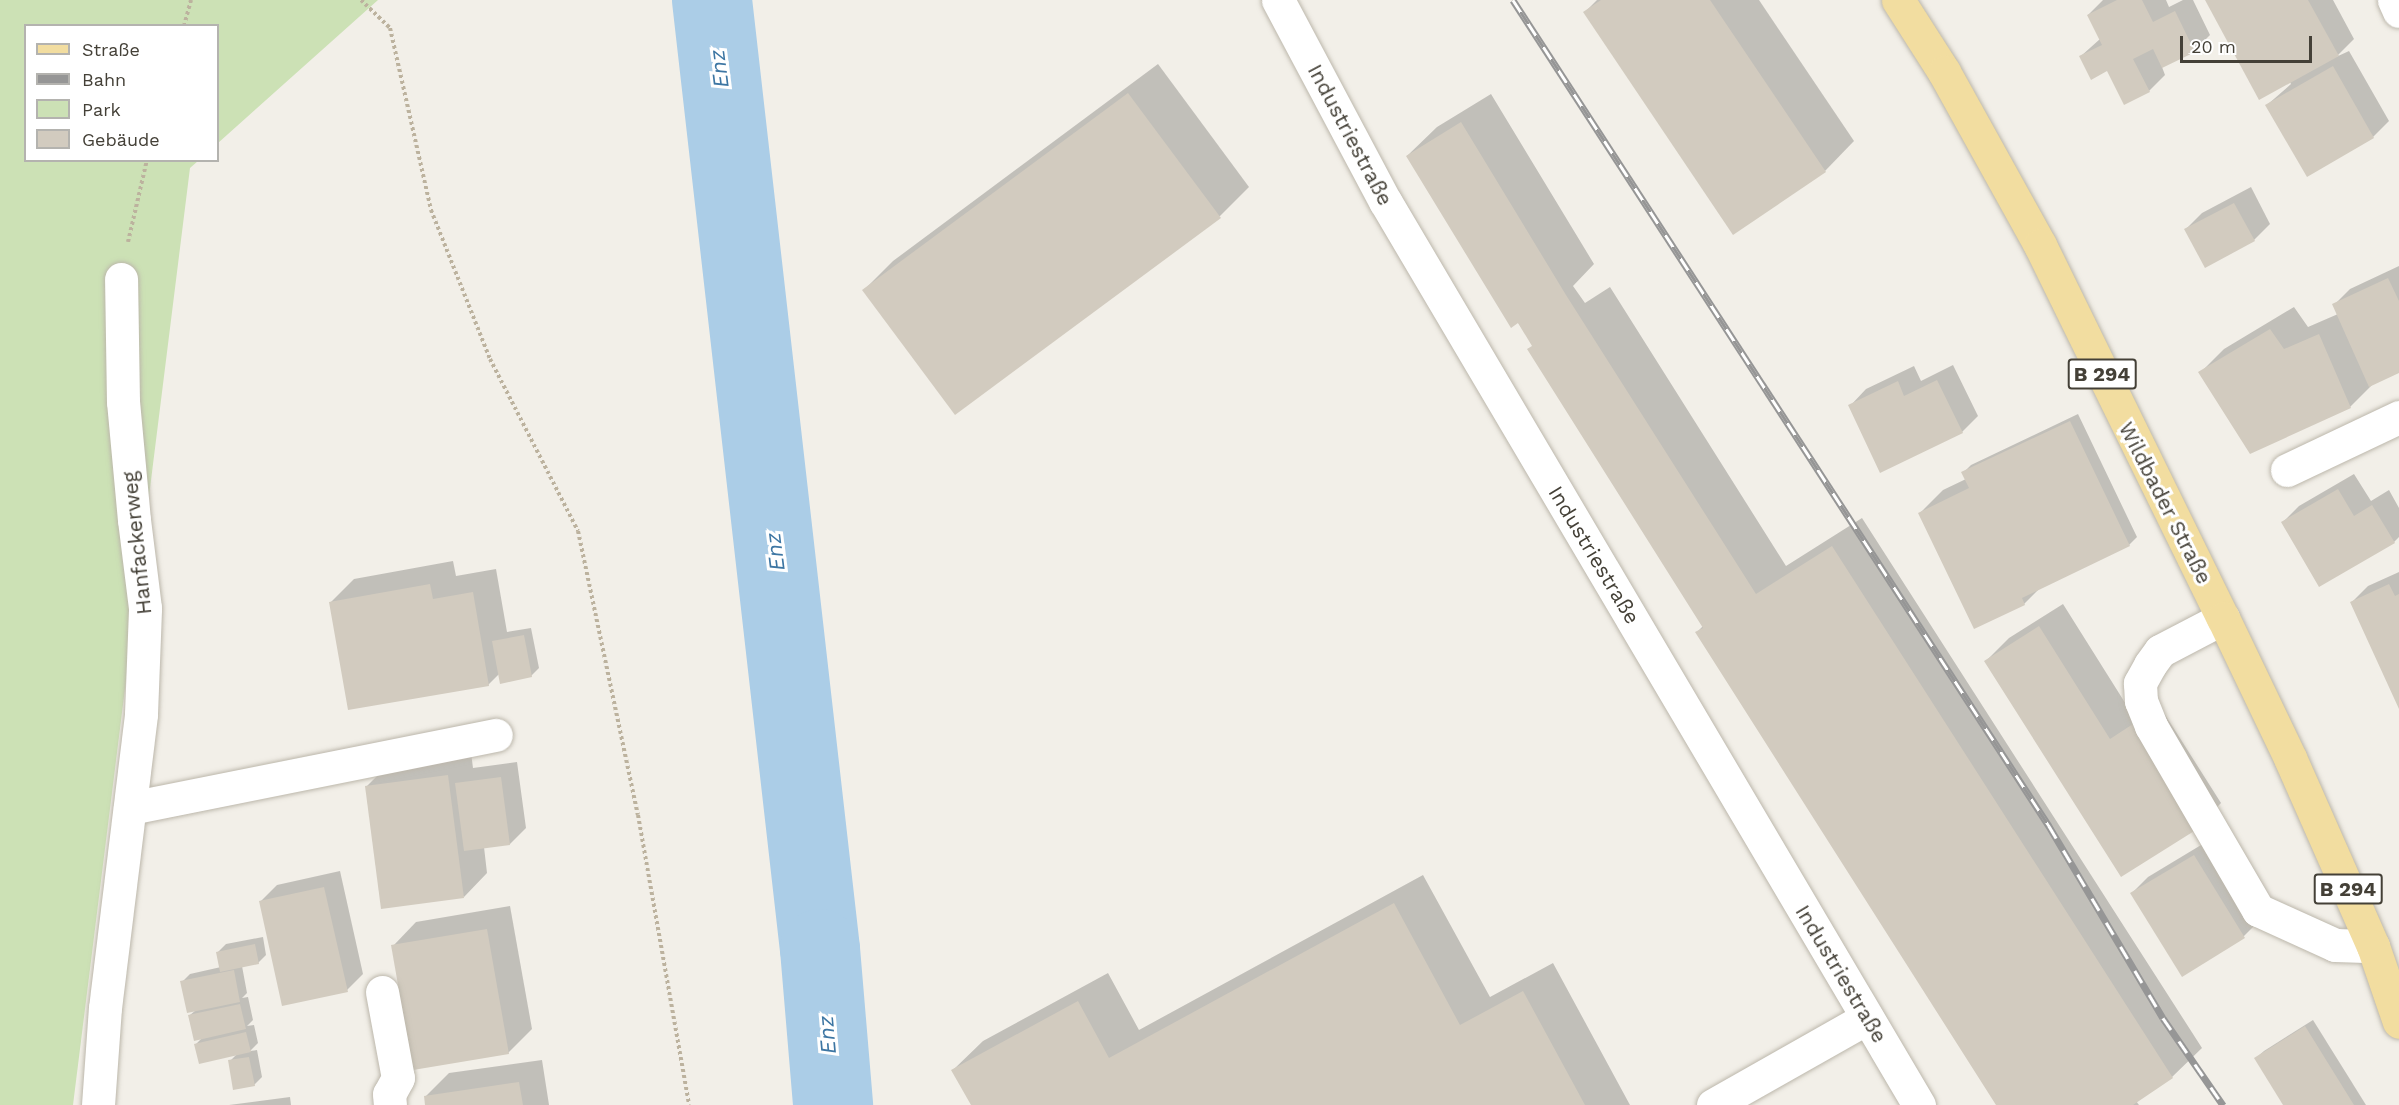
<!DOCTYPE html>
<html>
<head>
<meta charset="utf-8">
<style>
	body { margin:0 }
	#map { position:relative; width:2399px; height:1105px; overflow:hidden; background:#f2efe8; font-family:"Work Sans",sans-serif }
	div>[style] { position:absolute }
	.green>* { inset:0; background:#cce1b5 }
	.shadow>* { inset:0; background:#0003 }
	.river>* { height:80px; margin:-40px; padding:0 40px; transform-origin:40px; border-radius:40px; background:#abcde7 }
	.building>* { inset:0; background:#d2cbbf }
	.path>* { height:4px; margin-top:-2px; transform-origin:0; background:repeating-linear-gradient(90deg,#bcb29e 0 3px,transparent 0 6px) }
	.roads { filter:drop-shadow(0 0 2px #bcb7ab) drop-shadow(0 0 2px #bcb7ab) }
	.minor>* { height:33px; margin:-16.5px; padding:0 16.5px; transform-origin:16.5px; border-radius:16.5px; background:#fff }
	.major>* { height:33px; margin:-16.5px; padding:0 16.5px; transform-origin:16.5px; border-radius:16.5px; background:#f2dda0 }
	.rail>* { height:7px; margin-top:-3.5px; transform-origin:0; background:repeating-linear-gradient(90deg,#fff 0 14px,#969696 0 28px); box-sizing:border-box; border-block:2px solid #969696 }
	span { translate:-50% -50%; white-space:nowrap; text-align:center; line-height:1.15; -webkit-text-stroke:6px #fff; paint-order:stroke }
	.shield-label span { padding:2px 4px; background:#fff; border:2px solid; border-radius:4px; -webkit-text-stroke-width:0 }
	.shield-label { font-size:20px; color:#444037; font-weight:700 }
	.street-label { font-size:21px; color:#444037 }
	.water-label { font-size:22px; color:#3d76a3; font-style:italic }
	.legend { position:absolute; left:24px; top:24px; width:195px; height:138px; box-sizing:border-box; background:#fff; border:2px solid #b4b3af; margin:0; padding:8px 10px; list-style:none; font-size:18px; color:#444037 }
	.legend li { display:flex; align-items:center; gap:12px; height:30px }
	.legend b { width:30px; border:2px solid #b4b3af }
	.scale { position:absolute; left:2180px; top:36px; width:132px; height:27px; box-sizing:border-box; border:3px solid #444037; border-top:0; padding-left:8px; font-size:18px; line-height:21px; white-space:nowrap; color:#444037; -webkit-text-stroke:4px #fff; paint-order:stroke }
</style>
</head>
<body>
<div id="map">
	<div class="green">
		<i style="clip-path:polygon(0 0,378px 0,218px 143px,218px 26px,26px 26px,26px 160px,198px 161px,190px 168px,73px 1105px,0 1105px)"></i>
	</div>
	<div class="shadow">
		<i style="clip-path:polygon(1597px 0,1759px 0,1854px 141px,1825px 171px,1585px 12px)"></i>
		<i style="clip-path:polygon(2103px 0,2166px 0,2169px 7px,2183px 0,2193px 0,2210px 35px,2194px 51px,2162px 67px,2165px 75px,2149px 91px,2081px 56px,2100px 39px,2088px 15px)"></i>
		<i style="clip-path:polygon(2207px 0,2333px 0,2354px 39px,2336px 57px,2349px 51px,2389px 121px,2373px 137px,2267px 105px,2291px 84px,2290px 82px)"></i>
		<i style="clip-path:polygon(1158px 64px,1249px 187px,1220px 216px,864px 290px,893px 261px)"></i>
		<i style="clip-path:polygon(1491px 94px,1594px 264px,1573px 286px,1585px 303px,1610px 287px,1786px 566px,1862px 518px,2202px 1048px,2172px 1077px,2136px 1101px,2139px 1105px,1997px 1105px,1697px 632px,1703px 626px,1533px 345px,1407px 156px,1437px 127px)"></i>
		<i style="clip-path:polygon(2251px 187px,2270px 224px,2254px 240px,2186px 229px,2202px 213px)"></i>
		<i style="clip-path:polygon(2399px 266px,2399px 371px,2374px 383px,2350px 407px,2200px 373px,2224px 349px,2294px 307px,2308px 327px,2338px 314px,2334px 305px,2350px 289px)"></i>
		<i style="clip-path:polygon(1953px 365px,1978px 416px,1962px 432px,1850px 406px,1866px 389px,1914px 366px,1921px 381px)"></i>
		<i style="clip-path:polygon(2078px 414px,2137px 537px,2129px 545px,2041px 587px,2024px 604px,1920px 513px,1943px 490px,1966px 479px,1963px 473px,1971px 465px)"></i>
		<i style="clip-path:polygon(2354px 474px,2371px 501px,2389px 490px,2399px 508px,2399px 537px,2394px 542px,2283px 522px,2299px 506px)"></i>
		<i style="clip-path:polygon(453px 561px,456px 576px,496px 569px,507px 632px,531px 628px,539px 668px,531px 676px,500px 673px,488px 685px,331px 602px,354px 579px)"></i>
		<i style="clip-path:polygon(2399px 572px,2399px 705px,2352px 602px,2368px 586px)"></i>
		<i style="clip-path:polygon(2063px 604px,2134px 717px,2157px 702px,2221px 803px,2198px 827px,1986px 661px,2009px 638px)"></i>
		<i style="clip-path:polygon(471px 752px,473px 768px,517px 762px,526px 828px,510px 844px,484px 847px,487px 873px,464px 897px,367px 786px,390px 763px)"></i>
		<i style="clip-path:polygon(2211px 839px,2260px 920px,2244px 936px,2183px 975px,2132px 893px,2148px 877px)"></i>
		<i style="clip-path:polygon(340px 871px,363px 974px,347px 990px,261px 901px,277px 885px)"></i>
		<i style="clip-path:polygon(1423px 875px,1490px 997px,1553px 963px,1630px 1105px,972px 1105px,953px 1070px,983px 1041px,1108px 973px,1139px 1030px)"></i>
		<i style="clip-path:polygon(510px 906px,532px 1029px,508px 1053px,393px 946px,416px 922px)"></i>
		<i style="clip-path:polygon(263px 937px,266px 955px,258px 963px,242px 966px,247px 993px,242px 998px,248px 997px,253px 1020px,247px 1026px,254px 1025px,258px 1043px,250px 1051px,257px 1050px,262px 1077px,254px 1085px,230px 1061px,237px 1054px,196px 1044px,202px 1038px,190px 1015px,196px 1010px,182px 982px,190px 974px,221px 967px,218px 952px,226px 944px)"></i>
		<i style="clip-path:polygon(2313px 1020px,2366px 1105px,2285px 1105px,2256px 1058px,2264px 1051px)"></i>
		<i style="clip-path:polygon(542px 1060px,549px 1105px,426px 1105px,425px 1097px,449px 1073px)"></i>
		<i style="clip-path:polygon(290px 1097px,291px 1105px,229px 1105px)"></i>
	</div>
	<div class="river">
		<i style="left:712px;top:0;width:955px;rotate:83.51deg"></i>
		<i style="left:820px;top:949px;width:157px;rotate:85.2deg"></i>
	</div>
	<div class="building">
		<i style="clip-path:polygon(1601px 0,1710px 0,1826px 172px,1733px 235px,1583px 12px)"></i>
		<i style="clip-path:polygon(2117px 0,2142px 0,2153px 22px,2175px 11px,2195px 52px,2162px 68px,2153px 49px,2133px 59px,2150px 92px,2124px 105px,2107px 71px,2091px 80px,2079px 56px,2102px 45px,2087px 15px)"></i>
		<i style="clip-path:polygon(2205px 0,2308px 0,2339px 56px,2259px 100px)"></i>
		<i style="clip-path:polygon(2333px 66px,2374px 138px,2307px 177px,2265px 105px)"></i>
		<i style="clip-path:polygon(1128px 93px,1221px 218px,955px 415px,862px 290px)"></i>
		<i style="clip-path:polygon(1461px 122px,1566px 295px,1756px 594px,1832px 546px,2173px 1078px,2133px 1105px,1996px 1105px,1695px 632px,1703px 628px,1527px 349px,1532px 346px,1518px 323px,1511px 328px,1406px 156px)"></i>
		<i style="clip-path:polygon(2234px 203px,2255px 241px,2205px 268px,2184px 229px)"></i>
		<i style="clip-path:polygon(2388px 278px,2399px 301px,2399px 373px,2369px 387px,2332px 304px)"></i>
		<i style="clip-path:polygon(2270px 329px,2284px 349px,2319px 334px,2351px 408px,2250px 454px,2198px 372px)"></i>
		<i style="clip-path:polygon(1937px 380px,1963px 433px,1880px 473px,1848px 405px,1898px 381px,1904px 396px)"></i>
		<i style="clip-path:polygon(2070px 421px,2130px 546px,2022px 598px,2025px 605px,1974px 629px,1918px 513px,1969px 488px,1961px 472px)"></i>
		<i style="clip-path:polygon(2338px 489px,2354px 516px,2372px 505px,2395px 543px,2319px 587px,2281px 522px)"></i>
		<i style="clip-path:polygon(430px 584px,433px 599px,473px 592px,489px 686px,348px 710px,329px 602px)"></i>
		<i style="clip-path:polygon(2389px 584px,2395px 596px,2399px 594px,2399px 709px,2350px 602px)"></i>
		<i style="clip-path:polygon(2039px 626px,2110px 739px,2133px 724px,2199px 828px,2121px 877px,1984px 661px)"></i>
		<i style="clip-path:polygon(524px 635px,532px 677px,500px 684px,492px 641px)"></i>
		<i style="clip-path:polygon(448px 775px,464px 898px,381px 909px,365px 786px)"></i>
		<i style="clip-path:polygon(501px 777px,510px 845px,464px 851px,455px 783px)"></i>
		<i style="clip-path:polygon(2194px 855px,2245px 938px,2182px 977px,2130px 893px)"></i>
		<i style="clip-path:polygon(324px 887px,348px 992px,282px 1006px,259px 901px)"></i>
		<i style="clip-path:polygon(1394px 903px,1460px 1025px,1523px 991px,1585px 1105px,971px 1105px,951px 1070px,1078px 1001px,1109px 1058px)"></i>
		<i style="clip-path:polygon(487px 929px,509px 1054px,413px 1070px,391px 945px)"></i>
		<i style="clip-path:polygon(255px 944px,259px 964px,220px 972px,216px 952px)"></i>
		<i style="clip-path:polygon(234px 970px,240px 1002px,187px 1013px,180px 981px)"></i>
		<i style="clip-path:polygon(240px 1004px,246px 1029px,194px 1041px,188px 1015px)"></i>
		<i style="clip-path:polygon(2305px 1026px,2354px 1105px,2283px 1105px,2254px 1058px)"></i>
		<i style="clip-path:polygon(246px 1032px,251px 1052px,199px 1064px,194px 1044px)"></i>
		<i style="clip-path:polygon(249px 1057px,255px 1086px,233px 1090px,228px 1060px)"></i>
		<i style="clip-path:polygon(519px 1082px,523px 1105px,425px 1105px,424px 1096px)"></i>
	</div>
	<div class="path">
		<i style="left:361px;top:0;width:40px;rotate:44deg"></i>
		<i style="left:390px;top:28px;width:187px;rotate:77.3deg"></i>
		<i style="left:431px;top:210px;width:160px;rotate:68.4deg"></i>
		<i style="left:490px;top:359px;width:193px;rotate:62.9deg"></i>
		<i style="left:578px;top:531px;width:290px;rotate:78.1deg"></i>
		<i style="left:638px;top:815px;width:294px;rotate:80deg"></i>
		<i style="left:184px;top:26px;width:27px;rotate:-75deg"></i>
		<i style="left:128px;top:242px;width:84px;rotate:-77deg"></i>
	</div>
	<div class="roads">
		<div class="minor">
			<i style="left:1278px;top:0;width:228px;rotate:62deg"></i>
			<i style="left:1385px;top:201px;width:1050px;rotate:59.43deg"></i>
			<i style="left:2394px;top:0;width:12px;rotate:66deg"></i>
			<i style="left:2287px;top:470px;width:124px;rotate:-25.3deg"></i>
			<i style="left:2223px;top:618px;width:71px;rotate:152.4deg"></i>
			<i style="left:2160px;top:651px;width:17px;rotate:126deg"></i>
			<i style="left:2150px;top:665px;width:21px;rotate:119deg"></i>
			<i style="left:2140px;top:683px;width:18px;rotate:87deg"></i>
			<i style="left:2141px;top:701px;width:27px;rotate:68deg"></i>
			<i style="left:2151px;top:726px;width:213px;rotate:59.8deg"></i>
			<i style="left:2258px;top:910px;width:85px;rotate:24.4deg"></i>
			<i style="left:2335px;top:945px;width:38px;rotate:2deg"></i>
			<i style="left:130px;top:808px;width:373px;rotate:-11.3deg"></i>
			<i style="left:382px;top:992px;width:87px;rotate:79.5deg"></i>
			<i style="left:398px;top:1078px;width:18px;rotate:119deg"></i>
			<i style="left:389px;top:1094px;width:11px;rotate:85deg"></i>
			<i style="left:98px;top:1105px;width:97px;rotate:-85.9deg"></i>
			<i style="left:105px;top:1008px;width:296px;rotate:-83deg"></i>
			<i style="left:141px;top:714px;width:106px;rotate:-87.8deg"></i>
			<i style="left:145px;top:608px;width:89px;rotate:-97.1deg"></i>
			<i style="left:134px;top:520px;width:119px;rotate:-95.3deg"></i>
			<i style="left:123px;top:402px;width:123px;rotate:-90.9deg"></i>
			<i style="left:1713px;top:1105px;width:177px;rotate:-29.5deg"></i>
		</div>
		<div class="major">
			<i style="left:1898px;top:0;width:85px;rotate:57.4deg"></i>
			<i style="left:1944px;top:72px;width:198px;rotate:61deg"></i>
			<i style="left:2040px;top:245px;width:415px;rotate:63.9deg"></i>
			<i style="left:2223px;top:618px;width:155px;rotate:64.4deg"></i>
			<i style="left:2290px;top:758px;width:206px;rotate:66.2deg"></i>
			<i style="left:2373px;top:946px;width:80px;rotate:71.1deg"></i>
		</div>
	</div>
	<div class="rail">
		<i style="left:1513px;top:0;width:985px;rotate:57.02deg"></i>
		<i style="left:2049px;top:826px;width:223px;rotate:59.3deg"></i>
		<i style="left:2163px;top:1018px;width:106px;rotate:55.4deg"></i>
	</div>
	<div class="shield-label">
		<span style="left:2102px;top:374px">B 294</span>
		<span style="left:2348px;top:889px">B 294</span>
	</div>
	<div class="street-label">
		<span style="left:1350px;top:135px;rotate:62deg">Industriestraße</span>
		<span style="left:2165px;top:503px;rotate:63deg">Wildbader Straße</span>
		<span style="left:137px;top:543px;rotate:-96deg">Hanfackerweg</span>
		<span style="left:1594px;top:555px;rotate:59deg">Industriestraße</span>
		<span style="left:1841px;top:974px;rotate:59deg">Industriestraße</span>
	</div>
	<div class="water-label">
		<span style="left:719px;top:69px;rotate:-97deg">Enz</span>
		<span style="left:775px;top:552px;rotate:-97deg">Enz</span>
		<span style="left:827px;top:1035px;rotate:-95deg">Enz</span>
	</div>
	<ul class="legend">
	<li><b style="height:8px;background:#f2dda0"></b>Straße</li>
	<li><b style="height:8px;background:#969696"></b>Bahn</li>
	<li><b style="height:16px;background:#cce1b5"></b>Park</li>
	<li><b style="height:16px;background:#d2cbbf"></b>Gebäude</li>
	</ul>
	<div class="scale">20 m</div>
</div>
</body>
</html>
